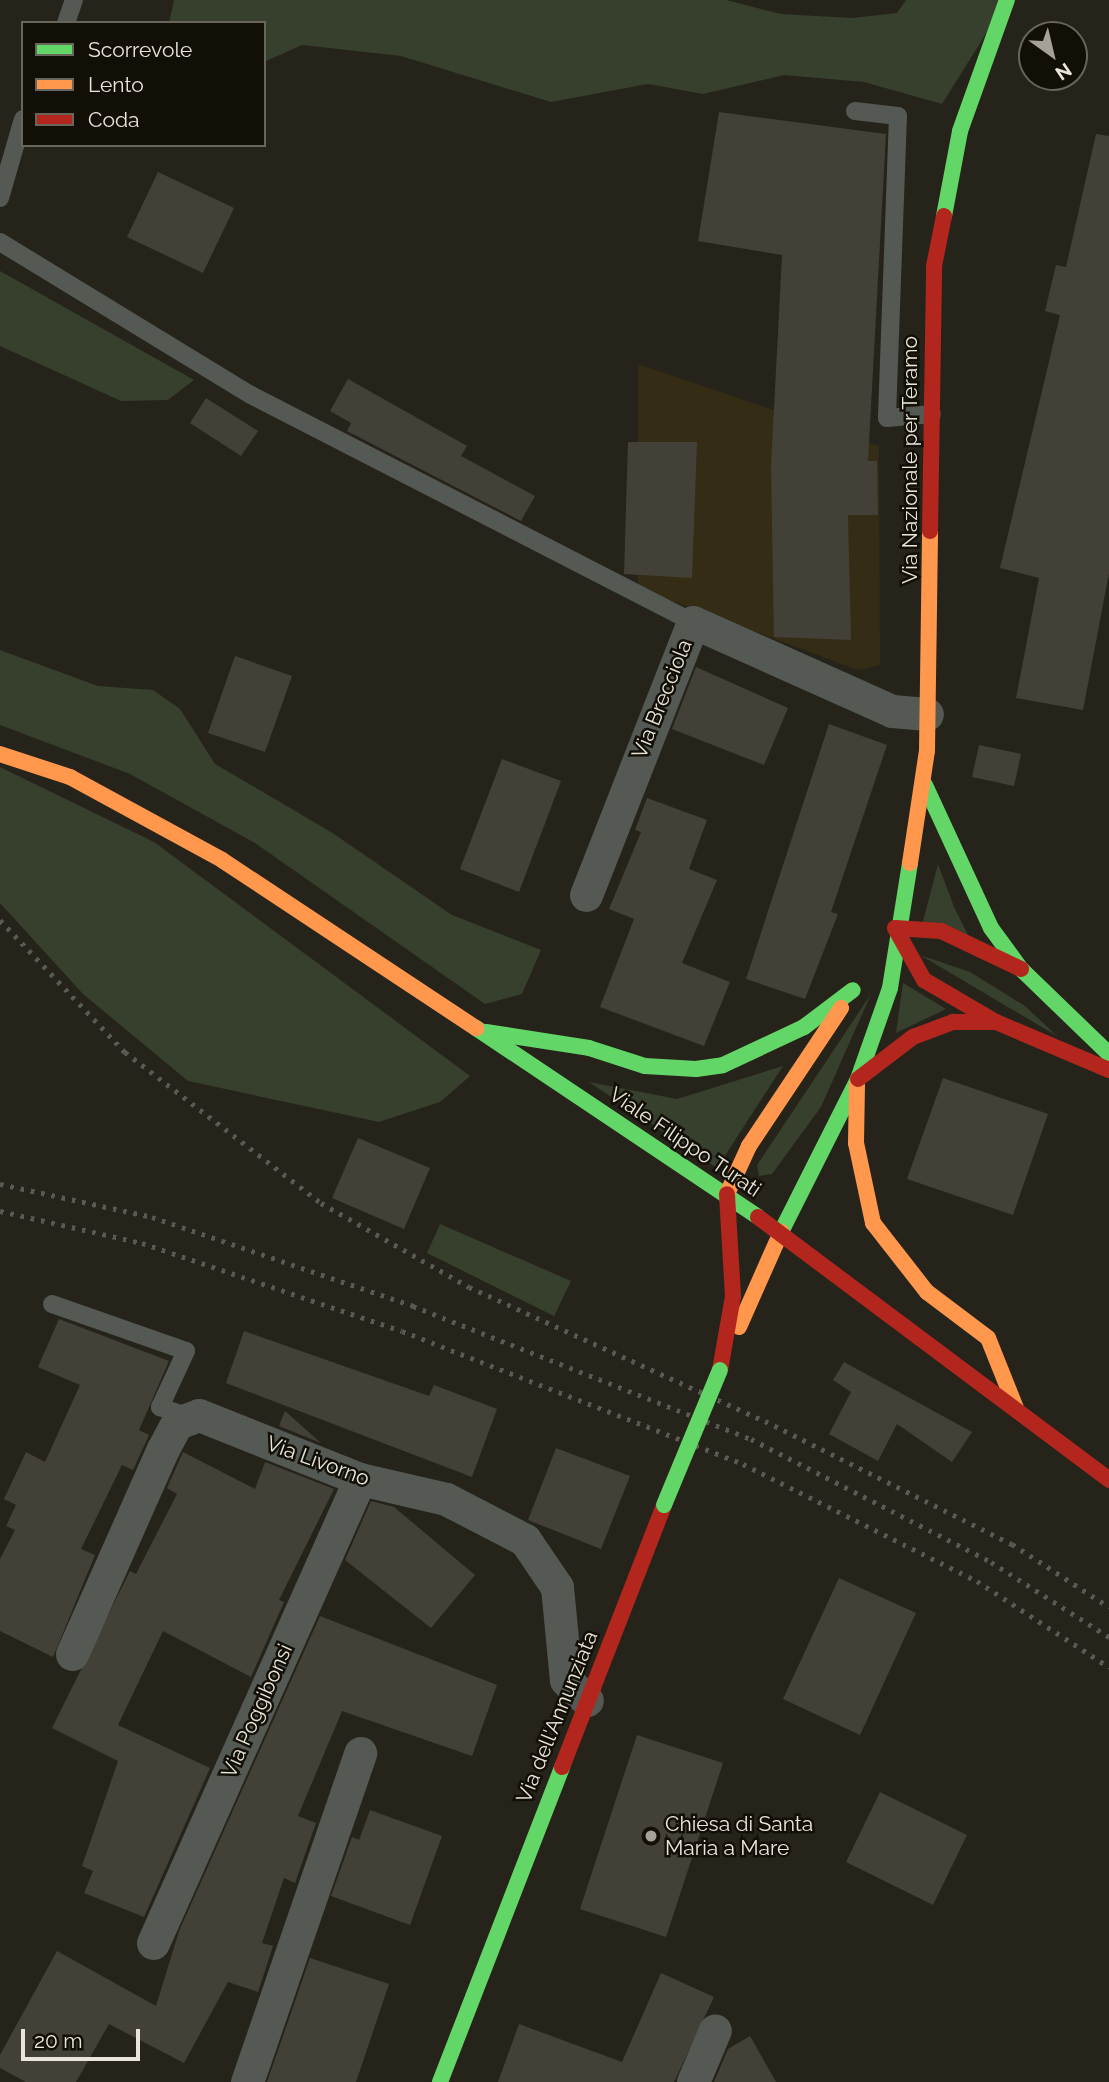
<!DOCTYPE html>
<html>
<head>
<meta charset="utf-8">
<style>
	body { margin:0 }
	#map { position:relative; width:1109px; height:2082px; overflow:hidden; background:#26231a; font-family:Raleway,sans-serif }
	div>[style] { position:absolute }
	.built>* { inset:0; background:#342c15 }
	.green>* { inset:0; background:#36402d }
	.building>* { inset:0; background:#434038 }
	.lane>* { height:18px; margin:-9px; padding:0 9px; transform-origin:9px; border-radius:9px; background:#545954 }
	.street>* { height:33px; margin:-16.5px; padding:0 16.5px; transform-origin:16.5px; border-radius:16.5px; background:#545954 }
	.fast>* { height:16px; margin:-8px; padding:0 8px; transform-origin:8px; border-radius:8px; background:#63d668 }
	.slow>* { height:16px; margin:-8px; padding:0 8px; transform-origin:8px; border-radius:8px; background:#ff974d }
	.jam>* { height:16px; margin:-8px; padding:0 8px; transform-origin:8px; border-radius:8px; background:#b3261e }
	.rail>* { height:5px; margin-top:-2.5px; transform-origin:0; background:repeating-linear-gradient(90deg,#595a54 0 3.5px,transparent 0 10.5px) }
	.fast-bridge>* { height:16px; margin:-8px; padding:0 8px; transform-origin:8px; border-radius:8px; background:#63d668 }
	.dots>* { width:19px; height:19px; translate:-50% -50%; box-sizing:border-box; border:4px solid #120f07; border-radius:50% }
	span { translate:-50% -50%; white-space:nowrap; text-align:center; line-height:1.15; -webkit-text-stroke:5px #120f07; paint-order:stroke }
	.street-label { font-size:21px; color:#e9e5d9 }
	.poi-label { font-size:21px; color:#e9e5d9 }
	.left { translate:0 -50%; text-align:left }
	.legend { position:absolute; left:21px; top:21px; width:245px; height:126px; box-sizing:border-box; background:#120f07; border:2px solid #68655b; margin:0; padding:9px 12px; list-style:none; font-size:21px; color:#e9e5d9 }
	.legend li { display:flex; align-items:center; gap:14px; height:35px }
	.legend b { width:35px; border:2px solid #68655b }
	.north { position:absolute; left:1018px; top:21px; width:70px; height:70px; box-sizing:border-box; background:#120f07; border:2px solid #68655b; border-radius:50%; rotate:146deg; font-size:19px; font-weight:700; line-height:28px; text-align:center; color:#e9e5d9 }
	.north::after { content:''; display:block; margin:auto; width:24px; height:32px; background:#a5a196; clip-path:polygon(50% 0,100% 100%,50% 72%,0 100%) }
	.scale { position:absolute; left:21px; top:2029px; width:119px; height:32px; box-sizing:border-box; border:4px solid #e9e5d9; border-top:0; padding-left:9px; font-size:21px; line-height:24px; white-space:nowrap; color:#e9e5d9; -webkit-text-stroke:5px #120f07; paint-order:stroke }
</style>
</head>
<body>
<div id="map">
	<div class="built">
		<i style="clip-path:polygon(638px 364px,879px 446px,880px 665px,858px 670px,638px 588px)"></i>
	</div>
	<div class="green">
		<i style="clip-path:polygon(174px 0,726px 0,781px 14px,852px 18px,897px 13px,906px 0,1007px 0,942px 104px,864px 82px,784px 75px,703px 94px,648px 84px,551px 102px,401px 56px,302px 45px,264px 62px,264px 23px,169px 23px)"></i>
		<i style="clip-path:polygon(0 271px,194px 380px,168px 400px,121px 401px,0 346px)"></i>
		<i style="clip-path:polygon(0 650px,98px 686px,153px 690px,180px 709px,215px 764px,331px 832px,452px 915px,541px 950px,522px 994px,485px 1004px,255px 843px,130px 774px,0 725px)"></i>
		<i style="clip-path:polygon(0 767px,154px 842px,470px 1076px,440px 1102px,379px 1122px,188px 1081px,83px 994px,0 903px)"></i>
		<i style="clip-path:polygon(938px 864px,954px 907px,971px 941px,922px 925px)"></i>
		<i style="clip-path:polygon(920px 955px,970px 972px,1025px 1006px,1057px 1036px)"></i>
		<i style="clip-path:polygon(903px 983px,946px 1009px,896px 1033px)"></i>
		<i style="clip-path:polygon(871px 994px,821px 1107px,772px 1174px,759px 1176px,757px 1165px)"></i>
		<i style="clip-path:polygon(783px 1066px,717px 1168px,589px 1082px,677px 1099px)"></i>
		<i style="clip-path:polygon(440px 1224px,571px 1281px,554px 1316px,427px 1253px)"></i>
	</div>
	<div class="building">
		<i style="clip-path:polygon(719px 112px,886px 134px,868px 461px,877px 461px,878px 515px,848px 515px,851px 640px,774px 637px,771px 466px,782px 255px,698px 241px)"></i>
		<i style="clip-path:polygon(1096px 134px,1109px 136px,1109px 573px,1083px 710px,1016px 698px,1039px 578px,1000px 568px,1060px 315px,1045px 311px,1056px 265px,1066px 267px)"></i>
		<i style="clip-path:polygon(158px 172px,234px 208px,203px 273px,127px 237px)"></i>
		<i style="clip-path:polygon(348px 379px,467px 446px,461px 456px,535px 496px,521px 521px,347px 431px,351px 423px,330px 411px)"></i>
		<i style="clip-path:polygon(206px 398px,258px 431px,241px 456px,190px 423px)"></i>
		<i style="clip-path:polygon(628px 442px,697px 442px,692px 578px,624px 574px)"></i>
		<i style="clip-path:polygon(235px 656px,292px 676px,265px 752px,208px 733px)"></i>
		<i style="clip-path:polygon(696px 667px,788px 708px,764px 765px,672px 729px)"></i>
		<i style="clip-path:polygon(829px 724px,887px 745px,831px 912px,838px 914px,805px 999px,746px 979px)"></i>
		<i style="clip-path:polygon(979px 745px,1021px 754px,1014px 786px,972px 777px)"></i>
		<i style="clip-path:polygon(502px 759px,561px 781px,519px 892px,460px 869px)"></i>
		<i style="clip-path:polygon(647px 798px,707px 820px,689px 869px,717px 880px,682px 963px,730px 982px,704px 1046px,600px 1007px,634px 919px,609px 909px,641px 832px,635px 830px)"></i>
		<i style="clip-path:polygon(943px 1078px,1048px 1114px,1013px 1215px,907px 1179px)"></i>
		<i style="clip-path:polygon(358px 1138px,430px 1168px,404px 1229px,332px 1198px)"></i>
		<i style="clip-path:polygon(59px 1319px,169px 1361px,139px 1430px,149px 1435px,133px 1470px,122px 1465px,81px 1549px,95px 1555px,53px 1657px,0 1631px,0 1559px,15px 1530px,6px 1526px,16px 1505px,4px 1499px,26px 1452px,45px 1462px,80px 1385px,38px 1367px)"></i>
		<i style="clip-path:polygon(244px 1331px,429px 1396px,434px 1385px,497px 1409px,472px 1477px,226px 1383px)"></i>
		<i style="clip-path:polygon(844px 1362px,972px 1432px,952px 1462px,897px 1424px,878px 1461px,829px 1434px,851px 1392px,833px 1380px)"></i>
		<i style="clip-path:polygon(285px 1411px,321px 1443px,279px 1426px)"></i>
		<i style="clip-path:polygon(556px 1448px,630px 1476px,601px 1549px,528px 1520px)"></i>
		<i style="clip-path:polygon(183px 1452px,255px 1489px,265px 1462px,334px 1489px,279px 1600px,284px 1602px,251px 1677px,163px 1631px,118px 1725px,210px 1768px,144px 1917px,84px 1893px,93px 1871px,82px 1866px,118px 1761px,52px 1728px,130px 1571px,136px 1574px,177px 1494px,167px 1488px)"></i>
		<i style="clip-path:polygon(371px 1501px,394px 1507px,475px 1575px,431px 1628px,345px 1560px)"></i>
		<i style="clip-path:polygon(839px 1578px,916px 1613px,860px 1735px,783px 1699px)"></i>
		<i style="clip-path:polygon(320px 1616px,497px 1685px,472px 1756px,342px 1711px,298px 1816px,316px 1823px,295px 1883px,284px 1878px,262px 1943px,273px 1946px,258px 1992px,228px 1982px,184px 2063px,109px 2024px,76px 2082px,26px 2082px,0 2068px,0 2055px,57px 1951px,156px 2006px,179px 1931px)"></i>
		<i style="clip-path:polygon(637px 1735px,723px 1763px,666px 1937px,580px 1909px)"></i>
		<i style="clip-path:polygon(880px 1792px,967px 1835px,933px 1905px,846px 1862px)"></i>
		<i style="clip-path:polygon(370px 1810px,442px 1836px,410px 1925px,331px 1896px,352px 1837px,359px 1840px)"></i>
		<i style="clip-path:polygon(310px 1958px,389px 1984px,356px 2082px,267px 2082px)"></i>
		<i style="clip-path:polygon(661px 1973px,714px 1997px,674px 2082px,498px 2082px,519px 2024px,622px 2062px)"></i>
		<i style="clip-path:polygon(750px 2036px,776px 2082px,714px 2082px,728px 2049px)"></i>
	</div>
	<div class="lane">
		<i style="left:66px;top:23px;width:24px;rotate:-71deg"></i>
		<i style="left:855px;top:111px;width:43px;rotate:6.6deg"></i>
		<i style="left:898px;top:116px;width:302px;rotate:92.1deg"></i>
		<i style="left:887px;top:418px;width:45px;rotate:-5.1deg"></i>
		<i style="left:0;top:198px;width:82px;rotate:-73.8deg"></i>
		<i style="left:0;top:242px;width:294px;rotate:31.4deg"></i>
		<i style="left:251px;top:395px;width:497px;rotate:27.2deg"></i>
		<i style="left:52px;top:1304px;width:142px;rotate:19.3deg"></i>
		<i style="left:186px;top:1351px;width:62px;rotate:114.9deg"></i>
		<i style="left:160px;top:1407px;width:31px;rotate:19deg"></i>
	</div>
	<div class="street">
		<i style="left:586px;top:895px;width:293px;rotate:-68.6deg"></i>
		<i style="left:693px;top:622px;width:218px;rotate:24.1deg"></i>
		<i style="left:892px;top:711px;width:35px;rotate:5deg"></i>
		<i style="left:72px;top:1654px;width:224px;rotate:-66.1deg"></i>
		<i style="left:163px;top:1449px;width:30px;rotate:-62deg"></i>
		<i style="left:177px;top:1423px;width:23px;rotate:-20deg"></i>
		<i style="left:199px;top:1415px;width:173px;rotate:21.7deg"></i>
		<i style="left:360px;top:1479px;width:88px;rotate:13.1deg"></i>
		<i style="left:446px;top:1499px;width:89px;rotate:27.4deg"></i>
		<i style="left:525px;top:1540px;width:57px;rotate:55.8deg"></i>
		<i style="left:557px;top:1587px;width:93px;rotate:84.5deg"></i>
		<i style="left:566px;top:1680px;width:29px;rotate:44deg"></i>
		<i style="left:153px;top:1943px;width:508px;rotate:-65.96deg"></i>
		<i style="left:247px;top:2082px;width:348px;rotate:-71deg"></i>
		<i style="left:693px;top:2082px;width:56px;rotate:-67.1deg"></i>
	</div>
	<div class="fast">
		<i style="left:944px;top:216px;width:86px;rotate:-79.3deg"></i>
		<i style="left:960px;top:131px;width:139px;rotate:-70.3deg"></i>
		<i style="left:925px;top:785px;width:157px;rotate:65.2deg"></i>
		<i style="left:991px;top:928px;width:51px;rotate:53.8deg"></i>
		<i style="left:1021px;top:969px;width:122px;rotate:44deg"></i>
		<i style="left:476px;top:1028px;width:339px;rotate:33.8deg"></i>
		<i style="left:486px;top:1032px;width:104px;rotate:8.8deg"></i>
		<i style="left:589px;top:1048px;width:59px;rotate:17.8deg"></i>
		<i style="left:645px;top:1066px;width:51px;rotate:3.4deg"></i>
		<i style="left:696px;top:1069px;width:27px;rotate:-8deg"></i>
		<i style="left:723px;top:1065px;width:89px;rotate:-25.1deg"></i>
		<i style="left:804px;top:1027px;width:61px;rotate:-37.1deg"></i>
		<i style="left:781px;top:1232px;width:171px;rotate:-63.3deg"></i>
		<i style="left:858px;top:1079px;width:96px;rotate:-70.6deg"></i>
		<i style="left:890px;top:988px;width:127px;rotate:-80.9deg"></i>
		<i style="left:440px;top:2082px;width:338px;rotate:-68.8deg"></i>
	</div>
	<div class="slow">
		<i style="left:0;top:754px;width:74px;rotate:18.2deg"></i>
		<i style="left:70px;top:777px;width:173px;rotate:28.6deg"></i>
		<i style="left:222px;top:860px;width:305px;rotate:33.5deg"></i>
		<i style="left:910px;top:863px;width:113px;rotate:-81.4deg"></i>
		<i style="left:927px;top:751px;width:220px;rotate:-89.2deg"></i>
		<i style="left:857px;top:1085px;width:58px;rotate:91deg"></i>
		<i style="left:856px;top:1143px;width:82px;rotate:78deg"></i>
		<i style="left:873px;top:1223px;width:88px;rotate:52deg"></i>
		<i style="left:927px;top:1292px;width:76px;rotate:37deg"></i>
		<i style="left:988px;top:1338px;width:75px;rotate:68.2deg"></i>
		<i style="left:727px;top:1194px;width:53px;rotate:-65.4deg"></i>
		<i style="left:749px;top:1146px;width:166px;rotate:-56.3deg"></i>
		<i style="left:739px;top:1327px;width:104px;rotate:-66.1deg"></i>
	</div>
	<div class="jam">
		<i style="left:930px;top:531px;width:265px;rotate:-89.1deg"></i>
		<i style="left:934px;top:266px;width:51px;rotate:-78.7deg"></i>
		<i style="left:1021px;top:969px;width:89px;rotate:-154.6deg"></i>
		<i style="left:941px;top:931px;width:46px;rotate:-176.3deg"></i>
		<i style="left:895px;top:928px;width:60px;rotate:60.9deg"></i>
		<i style="left:924px;top:980px;width:83px;rotate:30.3deg"></i>
		<i style="left:996px;top:1022px;width:123px;rotate:23deg"></i>
		<i style="left:858px;top:1079px;width:69px;rotate:-37.4deg"></i>
		<i style="left:913px;top:1037px;width:43px;rotate:-20.6deg"></i>
		<i style="left:953px;top:1022px;width:43px"></i>
		<i style="left:758px;top:1217px;width:439px;rotate:36.8deg"></i>
		<i style="left:720px;top:1370px;width:75px;rotate:-80deg"></i>
		<i style="left:733px;top:1296px;width:102px;rotate:-93.4deg"></i>
		<i style="left:562px;top:1767px;width:281px;rotate:-68.7deg"></i>
	</div>
	<div class="rail">
		<i style="left:0;top:920px;width:182px;rotate:46.6deg"></i>
		<i style="left:125px;top:1052px;width:247px;rotate:37.6deg"></i>
		<i style="left:321px;top:1203px;width:170px;rotate:29.6deg"></i>
		<i style="left:469px;top:1287px;width:325px;rotate:24.4deg"></i>
		<i style="left:765px;top:1421px;width:276px;rotate:26.5deg"></i>
		<i style="left:1012px;top:1544px;width:116px;rotate:33deg"></i>
		<i style="left:0;top:1184px;width:156px;rotate:12.2deg"></i>
		<i style="left:152px;top:1217px;width:276px;rotate:18.8deg"></i>
		<i style="left:413px;top:1306px;width:363px;rotate:21.5deg"></i>
		<i style="left:751px;top:1439px;width:270px;rotate:27.1deg"></i>
		<i style="left:991px;top:1562px;width:140px;rotate:32.4deg"></i>
		<i style="left:0;top:1211px;width:146px;rotate:12.7deg"></i>
		<i style="left:142px;top:1243px;width:274px;rotate:18.7deg"></i>
		<i style="left:402px;top:1331px;width:366px;rotate:21.3deg"></i>
		<i style="left:743px;top:1464px;width:262px;rotate:26.6deg"></i>
		<i style="left:977px;top:1581px;width:158px;rotate:33.1deg"></i>
	</div>
	<div class="fast-bridge">
		<i style="left:664px;top:1505px;width:146px;rotate:-67.5deg"></i>
	</div>
	<div class="dots">
		<i style="left:651px;top:1836px;background:#a5a196"></i>
	</div>
	<div class="street-label">
		<span style="left:910px;top:460px;rotate:-90deg">Via Nazionale per Teramo</span>
		<span style="left:662px;top:699px;rotate:-68deg">Via Brecciola</span>
		<span style="left:685px;top:1142px;rotate:34deg">Viale Filippo Turati</span>
		<span style="left:318px;top:1461px;rotate:20deg">Via Livorno</span>
		<span style="left:257px;top:1711px;rotate:-66deg">Via Poggibonsi</span>
		<span style="left:557px;top:1717px;rotate:-68deg">Via dell'Annunziata</span>
	</div>
	<div class="poi-label">
		<span class="left" style="left:665px;top:1836px">Chiesa di Santa<br>Maria a Mare</span>
	</div>
	<ul class="legend">
	<li><b style="height:9px;background:#63d668"></b>Scorrevole</li>
	<li><b style="height:9px;background:#ff974d"></b>Lento</li>
	<li><b style="height:9px;background:#b3261e"></b>Coda</li>
	</ul>
	<div class="north">N</div>
	<div class="scale">20 m</div>
</div>
</body>
</html>
